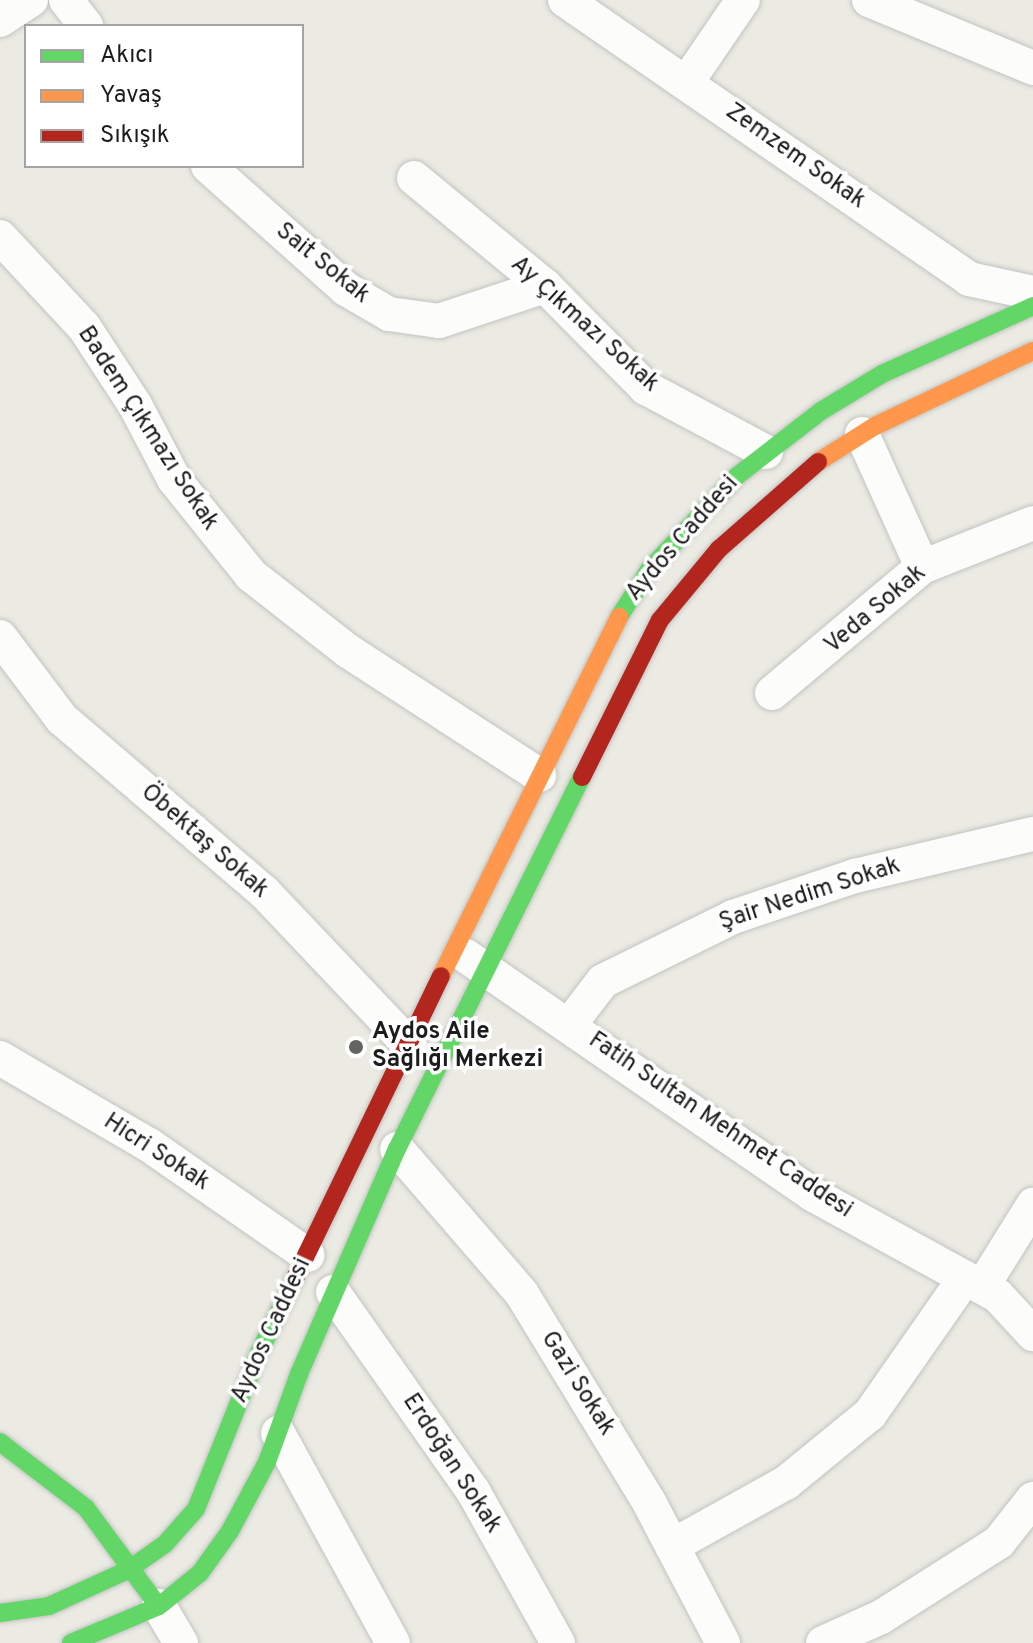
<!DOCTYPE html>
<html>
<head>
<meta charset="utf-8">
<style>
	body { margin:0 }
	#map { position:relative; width:1033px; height:1643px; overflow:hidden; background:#ebebe4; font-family:Overpass,sans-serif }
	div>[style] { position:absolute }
	.roads { filter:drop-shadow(0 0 2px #c3c3c0) drop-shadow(0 0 2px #c3c3c0) }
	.street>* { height:34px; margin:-17px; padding:0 17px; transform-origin:17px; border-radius:17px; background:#fcfcfb }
	.fast>* { height:18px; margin:-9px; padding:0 9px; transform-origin:9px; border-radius:9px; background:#63d668 }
	.slow>* { height:18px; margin:-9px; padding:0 9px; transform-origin:9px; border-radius:9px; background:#ff974d }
	.jam>* { height:18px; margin:-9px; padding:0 9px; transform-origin:9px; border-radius:9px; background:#b3261e }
	.dots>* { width:22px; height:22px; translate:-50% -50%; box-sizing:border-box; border:4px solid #fff; border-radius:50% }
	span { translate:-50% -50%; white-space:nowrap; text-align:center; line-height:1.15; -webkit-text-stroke:7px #fff; paint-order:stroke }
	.street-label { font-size:24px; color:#1c1c1c }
	.poi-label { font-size:24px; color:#1c1c1c; font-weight:700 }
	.left { translate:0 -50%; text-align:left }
	.legend { position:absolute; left:24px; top:24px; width:280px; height:144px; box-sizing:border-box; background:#fff; border:2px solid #a4a4a4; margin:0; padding:10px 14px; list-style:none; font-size:24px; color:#1c1c1c }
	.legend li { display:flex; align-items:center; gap:16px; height:40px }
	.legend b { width:40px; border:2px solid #a4a4a4 }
</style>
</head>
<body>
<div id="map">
	<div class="roads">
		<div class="street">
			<i style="left:66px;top:0;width:33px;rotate:52deg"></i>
			<i style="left:565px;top:0;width:491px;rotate:34.6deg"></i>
			<i style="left:969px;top:279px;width:66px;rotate:12.3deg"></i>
			<i style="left:869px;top:0;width:178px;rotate:22.5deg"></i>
			<i style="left:0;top:20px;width:37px;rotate:-33deg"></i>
			<i style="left:687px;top:82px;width:99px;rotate:-55.7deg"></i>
			<i style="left:208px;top:166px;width:185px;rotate:41.7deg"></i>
			<i style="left:346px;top:289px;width:50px;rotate:30.2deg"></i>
			<i style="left:389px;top:314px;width:50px;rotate:8deg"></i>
			<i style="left:439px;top:321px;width:112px;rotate:-18.3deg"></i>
			<i style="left:414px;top:178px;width:170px;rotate:39.5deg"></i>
			<i style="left:545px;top:286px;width:144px;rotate:45.3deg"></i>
			<i style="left:646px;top:388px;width:136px;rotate:28.1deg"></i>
			<i style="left:0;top:237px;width:123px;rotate:47deg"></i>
			<i style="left:84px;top:327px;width:93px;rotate:56.8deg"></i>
			<i style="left:135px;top:405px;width:84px;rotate:62.2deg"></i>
			<i style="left:174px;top:479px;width:123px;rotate:51.3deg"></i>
			<i style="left:251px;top:575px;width:123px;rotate:38.1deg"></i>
			<i style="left:348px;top:651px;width:228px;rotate:33deg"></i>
			<i style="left:862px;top:434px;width:146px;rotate:65.7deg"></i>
			<i style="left:0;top:637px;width:103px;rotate:52.9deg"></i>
			<i style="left:62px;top:719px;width:266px;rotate:40.6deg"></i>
			<i style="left:264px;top:892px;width:212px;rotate:46.5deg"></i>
			<i style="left:772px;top:693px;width:196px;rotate:-40deg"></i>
			<i style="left:922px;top:567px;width:119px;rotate:-21.6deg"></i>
			<i style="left:466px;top:956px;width:420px;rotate:34.5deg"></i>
			<i style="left:812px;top:1194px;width:212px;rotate:28.7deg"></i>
			<i style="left:998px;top:1296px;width:52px;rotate:47.4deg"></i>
			<i style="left:570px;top:1024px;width:54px;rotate:-52.5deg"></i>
			<i style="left:603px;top:981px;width:145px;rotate:-26.2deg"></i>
			<i style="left:733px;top:917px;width:129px;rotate:-18.6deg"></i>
			<i style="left:855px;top:876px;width:183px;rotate:-13.3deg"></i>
			<i style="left:0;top:1058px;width:173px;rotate:30.3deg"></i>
			<i style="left:149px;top:1145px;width:193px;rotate:34.8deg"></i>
			<i style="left:397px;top:1149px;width:191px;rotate:49.2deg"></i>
			<i style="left:522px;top:1294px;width:246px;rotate:58.6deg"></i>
			<i style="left:650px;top:1504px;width:157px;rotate:62.3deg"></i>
			<i style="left:982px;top:1287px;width:97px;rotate:-58.1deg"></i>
			<i style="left:333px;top:1292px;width:243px;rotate:54.9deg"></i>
			<i style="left:473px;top:1491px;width:174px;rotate:60.8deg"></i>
			<i style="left:278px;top:1433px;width:239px;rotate:61.3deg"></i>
			<i style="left:672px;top:1546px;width:132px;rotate:-29.1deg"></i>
			<i style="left:787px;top:1482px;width:107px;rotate:-39.3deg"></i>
			<i style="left:870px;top:1414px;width:166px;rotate:-55.1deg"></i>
			<i style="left:159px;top:1606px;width:43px;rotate:59.3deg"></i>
			<i style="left:823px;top:1643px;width:64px;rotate:-24.1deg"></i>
			<i style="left:881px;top:1617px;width:140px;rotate:-32.4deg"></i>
			<i style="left:999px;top:1542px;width:55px;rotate:-51.7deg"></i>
		</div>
		<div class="fast">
			<i style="left:619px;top:617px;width:56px;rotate:-57.4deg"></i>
			<i style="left:649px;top:570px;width:129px;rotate:-46.9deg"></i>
			<i style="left:737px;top:476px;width:106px;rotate:-37.7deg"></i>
			<i style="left:821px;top:411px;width:71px;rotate:-31.2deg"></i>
			<i style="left:882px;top:374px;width:166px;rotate:-24.2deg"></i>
			<i style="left:0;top:1442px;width:108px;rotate:37.5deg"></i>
			<i style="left:86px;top:1508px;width:113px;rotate:53.6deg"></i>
			<i style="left:0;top:1613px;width:49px;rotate:-8.1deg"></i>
			<i style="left:49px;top:1606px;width:87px;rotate:-24.5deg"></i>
			<i style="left:128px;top:1570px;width:45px;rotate:-35.1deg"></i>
			<i style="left:165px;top:1544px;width:47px;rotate:-48.5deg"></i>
			<i style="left:196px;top:1509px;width:164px;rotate:-68.1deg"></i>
			<i style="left:257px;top:1357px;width:90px;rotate:-64.3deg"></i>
			<i style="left:71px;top:1643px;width:95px;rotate:-22.8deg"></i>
			<i style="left:159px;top:1606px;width:53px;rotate:-38.8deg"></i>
			<i style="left:200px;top:1573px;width:52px;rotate:-54.5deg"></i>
			<i style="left:230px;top:1531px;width:78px;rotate:-61.8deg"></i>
			<i style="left:267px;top:1462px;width:94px;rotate:-70deg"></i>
			<i style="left:299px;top:1374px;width:245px;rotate:-66.5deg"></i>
			<i style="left:397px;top:1149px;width:415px;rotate:-63.6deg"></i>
		</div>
		<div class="slow">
			<i style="left:818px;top:462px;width:67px;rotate:-32.3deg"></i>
			<i style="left:875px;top:426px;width:175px;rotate:-25.4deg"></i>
			<i style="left:441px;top:976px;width:401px;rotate:-63.6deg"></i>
		</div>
		<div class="jam">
			<i style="left:582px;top:777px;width:175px;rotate:-63.6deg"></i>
			<i style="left:660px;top:620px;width:92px;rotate:-50.3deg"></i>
			<i style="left:719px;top:549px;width:132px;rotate:-41.3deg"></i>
			<i style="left:296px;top:1276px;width:333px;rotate:-64.2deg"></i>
		</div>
	</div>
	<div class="dots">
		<i style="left:356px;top:1047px;background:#646462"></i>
	</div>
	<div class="street-label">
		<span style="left:795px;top:157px;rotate:35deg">Zemzem Sokak</span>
		<span style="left:322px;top:264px;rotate:39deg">Sait Sokak</span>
		<span style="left:584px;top:325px;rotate:42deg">Ay Çıkmazı Sokak</span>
		<span style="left:147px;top:429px;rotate:57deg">Badem Çıkmazı Sokak</span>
		<span style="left:683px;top:539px;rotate:-49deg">Aydos Caddesi</span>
		<span style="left:876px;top:610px;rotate:-40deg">Veda Sokak</span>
		<span style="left:204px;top:842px;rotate:41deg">Öbektaş Sokak</span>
		<span style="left:810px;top:895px;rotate:-18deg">Şair Nedim Sokak</span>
		<span style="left:720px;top:1126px;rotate:34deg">Fatih Sultan Mehmet Caddesi</span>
		<span style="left:156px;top:1153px;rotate:33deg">Hicri Sokak</span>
		<span style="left:272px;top:1331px;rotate:-65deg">Aydos Caddesi</span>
		<span style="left:577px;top:1384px;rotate:58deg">Gazi Sokak</span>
		<span style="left:451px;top:1464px;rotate:57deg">Erdoğan Sokak</span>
	</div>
	<div class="poi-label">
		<span class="left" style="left:372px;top:1047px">Aydos Aile<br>Sağlığı Merkezi</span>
	</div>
	<ul class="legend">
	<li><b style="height:10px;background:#63d668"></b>Akıcı</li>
	<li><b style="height:10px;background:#ff974d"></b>Yavaş</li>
	<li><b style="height:10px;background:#b3261e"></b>Sıkışık</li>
	</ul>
</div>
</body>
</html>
